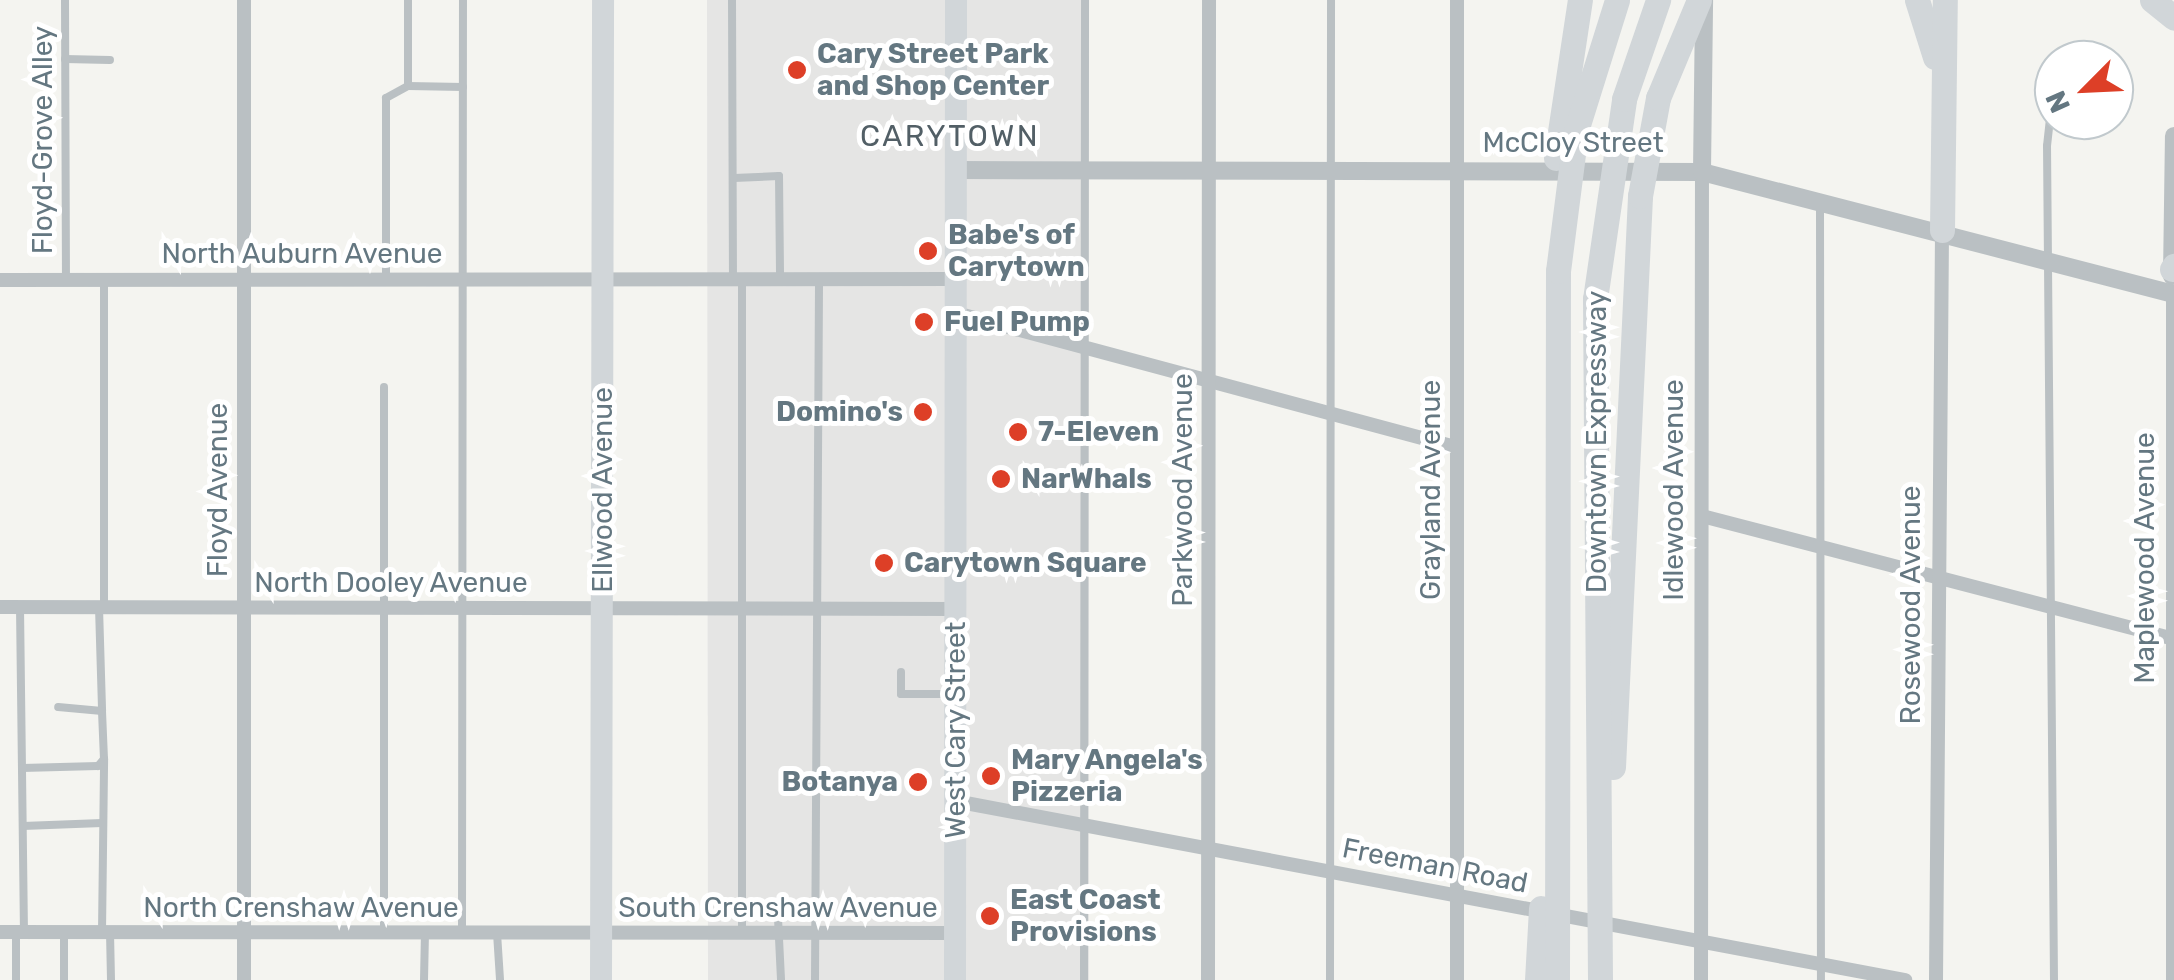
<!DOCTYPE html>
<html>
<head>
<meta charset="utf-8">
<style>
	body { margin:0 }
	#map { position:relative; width:2174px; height:980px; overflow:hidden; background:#f4f4f0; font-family:Rubik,sans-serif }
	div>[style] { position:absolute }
	.built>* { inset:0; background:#e5e5e4 }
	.service>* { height:8px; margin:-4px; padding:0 4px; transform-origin:4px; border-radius:4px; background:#bac0c3 }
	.minor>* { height:14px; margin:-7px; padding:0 7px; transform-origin:7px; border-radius:7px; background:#bac0c3 }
	.tertiary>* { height:18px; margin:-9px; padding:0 9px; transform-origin:9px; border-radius:9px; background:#bac0c3 }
	.primary>* { height:22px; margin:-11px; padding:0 11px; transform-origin:11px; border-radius:11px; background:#d1d6d9 }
	.motorway>* { height:25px; margin:-12.5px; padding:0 12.5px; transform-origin:12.5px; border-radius:12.5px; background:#d1d6d9 }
	.dots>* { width:28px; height:28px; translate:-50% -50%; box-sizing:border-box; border:5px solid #fff; border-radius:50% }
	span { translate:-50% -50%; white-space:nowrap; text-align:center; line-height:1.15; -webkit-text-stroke:10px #fff; paint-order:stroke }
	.poi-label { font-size:28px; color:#647781; font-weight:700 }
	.left { translate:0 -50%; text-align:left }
	.right { translate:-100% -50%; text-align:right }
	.street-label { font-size:28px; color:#647781 }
	.neighbourhood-label { font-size:30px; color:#525f66; letter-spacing:2.5px }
	.north { position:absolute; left:2034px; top:40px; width:100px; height:100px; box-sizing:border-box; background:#fff; border:2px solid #c1c9cd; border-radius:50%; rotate:246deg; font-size:28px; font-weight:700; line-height:40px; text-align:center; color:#647781 }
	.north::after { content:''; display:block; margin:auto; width:35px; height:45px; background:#dd3f27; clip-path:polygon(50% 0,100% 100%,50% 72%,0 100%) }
</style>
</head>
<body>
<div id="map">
	<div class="built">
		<i style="clip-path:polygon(707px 0,1089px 0,1089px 980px,708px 980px)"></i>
	</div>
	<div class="service">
		<i style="left:65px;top:0;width:281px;rotate:89.8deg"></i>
		<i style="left:732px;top:0;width:280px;rotate:89.8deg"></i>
		<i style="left:65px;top:59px;width:45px;rotate:1.3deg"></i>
		<i style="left:408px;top:86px;width:55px;rotate:1deg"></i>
		<i style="left:734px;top:178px;width:45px;rotate:-2.5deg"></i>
		<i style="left:779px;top:176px;width:103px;rotate:89.4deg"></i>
		<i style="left:1820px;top:205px;width:775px;rotate:89.93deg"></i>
		<i style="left:386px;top:277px;width:179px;rotate:-90deg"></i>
		<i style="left:386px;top:98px;width:25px;rotate:-29deg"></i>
		<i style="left:408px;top:86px;width:86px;rotate:-90deg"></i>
		<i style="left:742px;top:279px;width:655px;rotate:90deg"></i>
		<i style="left:104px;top:281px;width:326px;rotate:90deg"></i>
		<i style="left:384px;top:387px;width:546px;rotate:90deg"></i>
		<i style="left:20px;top:607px;width:325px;rotate:89.3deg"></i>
		<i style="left:99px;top:607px;width:104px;rotate:88.3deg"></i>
		<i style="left:901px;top:672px;width:22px;rotate:90deg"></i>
		<i style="left:901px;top:694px;width:50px"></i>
		<i style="left:22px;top:768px;width:76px;rotate:-1.5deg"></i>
		<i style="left:98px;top:766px;width:9px;rotate:-49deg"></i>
		<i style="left:104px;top:759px;width:48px;rotate:-92.4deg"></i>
		<i style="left:102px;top:711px;width:44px;rotate:-174.8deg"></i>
		<i style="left:23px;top:826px;width:79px;rotate:-2.2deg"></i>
		<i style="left:778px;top:918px;width:62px;rotate:87.2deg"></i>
		<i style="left:64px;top:932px;width:48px;rotate:90deg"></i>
		<i style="left:102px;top:932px;width:173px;rotate:-89.3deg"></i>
		<i style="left:110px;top:932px;width:48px;rotate:88.8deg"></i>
		<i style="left:462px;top:933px;width:933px;rotate:-89.94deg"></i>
		<i style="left:497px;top:933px;width:47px;rotate:86.3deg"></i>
		<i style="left:16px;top:980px;width:48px;rotate:-90deg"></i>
		<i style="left:424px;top:980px;width:47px;rotate:-88.8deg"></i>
		<i style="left:815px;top:980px;width:700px;rotate:-89.67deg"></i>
		<i style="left:1084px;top:980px;width:980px;rotate:-89.94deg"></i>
		<i style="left:1330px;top:980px;width:980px;rotate:-89.94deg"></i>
		<i style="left:2054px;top:980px;width:834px;rotate:-90.48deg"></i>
		<i style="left:2047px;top:146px;width:63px;rotate:-83.7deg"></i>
	</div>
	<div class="minor">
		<i style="left:1457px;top:0;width:980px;rotate:90deg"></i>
		<i style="left:0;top:280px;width:956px;rotate:-0.06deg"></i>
		<i style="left:956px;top:313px;width:517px;rotate:15.03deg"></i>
		<i style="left:1702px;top:516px;width:486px;rotate:14.6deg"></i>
		<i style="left:0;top:607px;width:956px;rotate:0.12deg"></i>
		<i style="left:955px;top:801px;width:967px;rotate:10.67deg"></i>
		<i style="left:0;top:932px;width:956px;rotate:0.06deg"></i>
		<i style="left:244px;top:980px;width:980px;rotate:-90deg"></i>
		<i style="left:1208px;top:980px;width:980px;rotate:-89.94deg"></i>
		<i style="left:1701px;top:980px;width:808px;rotate:-89.93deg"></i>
		<i style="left:1936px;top:980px;width:750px;rotate:-89.54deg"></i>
		<i style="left:2173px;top:980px;width:687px;rotate:-90deg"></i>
	</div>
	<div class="tertiary">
		<i style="left:956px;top:170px;width:746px;rotate:0.15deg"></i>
		<i style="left:1702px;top:172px;width:488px;rotate:14.5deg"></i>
		<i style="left:1702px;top:172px;width:172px;rotate:-89.3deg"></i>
		<i style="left:2172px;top:276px;width:140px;rotate:-89.2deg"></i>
	</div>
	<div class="primary">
		<i style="left:601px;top:980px;width:980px;rotate:-89.88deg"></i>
		<i style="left:955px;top:980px;width:980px;rotate:-89.94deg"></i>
	</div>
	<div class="motorway">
		<i style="left:1917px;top:0;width:60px;rotate:72.5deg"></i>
		<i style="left:2152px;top:0;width:28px;rotate:39deg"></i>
		<i style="left:1556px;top:158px;width:160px;rotate:-81.4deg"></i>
		<i style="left:1942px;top:230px;width:230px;rotate:-89.3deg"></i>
		<i style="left:2172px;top:269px;width:4px;rotate:-56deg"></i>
		<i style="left:1613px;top:767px;width:572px;rotate:-87.29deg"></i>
		<i style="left:1640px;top:196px;width:100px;rotate:-79.6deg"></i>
		<i style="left:1658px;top:98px;width:106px;rotate:-67.3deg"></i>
		<i style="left:1537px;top:980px;width:72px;rotate:-86.8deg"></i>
		<i style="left:1557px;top:980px;width:709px;rotate:-89.92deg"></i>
		<i style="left:1558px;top:271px;width:141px;rotate:-82.7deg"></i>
		<i style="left:1576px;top:131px;width:137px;rotate:-72.6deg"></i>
		<i style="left:1600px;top:980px;width:681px;rotate:-90.42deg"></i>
		<i style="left:1595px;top:299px;width:202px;rotate:-81.7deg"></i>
		<i style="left:1624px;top:99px;width:105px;rotate:-71deg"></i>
	</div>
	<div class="dots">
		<i style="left:797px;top:70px;background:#dd3f27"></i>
		<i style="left:928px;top:251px;background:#dd3f27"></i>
		<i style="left:924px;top:322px;background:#dd3f27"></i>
		<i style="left:923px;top:412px;background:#dd3f27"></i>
		<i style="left:1018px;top:432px;background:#dd3f27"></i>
		<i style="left:1001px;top:479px;background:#dd3f27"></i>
		<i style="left:884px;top:563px;background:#dd3f27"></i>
		<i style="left:991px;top:776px;background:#dd3f27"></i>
		<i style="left:918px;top:782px;background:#dd3f27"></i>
		<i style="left:990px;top:916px;background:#dd3f27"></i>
	</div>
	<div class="poi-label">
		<span class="left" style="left:817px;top:70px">Cary Street Park<br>and Shop Center</span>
		<span class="left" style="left:948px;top:251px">Babe's of<br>Carytown</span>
		<span class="left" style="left:944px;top:322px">Fuel Pump</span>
		<span class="right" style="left:903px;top:412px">Domino's</span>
		<span class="left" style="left:1038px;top:432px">7-Eleven</span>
		<span class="left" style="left:1021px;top:479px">NarWhals</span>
		<span class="left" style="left:904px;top:563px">Carytown Square</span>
		<span class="left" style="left:1011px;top:776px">Mary Angela's<br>Pizzeria</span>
		<span class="right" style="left:898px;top:782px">Botanya</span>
		<span class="left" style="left:1010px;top:916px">East Coast<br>Provisions</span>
	</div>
	<div class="street-label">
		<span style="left:43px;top:140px;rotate:-90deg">Floyd-Grove Alley</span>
		<span style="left:1573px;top:143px">McCloy Street</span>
		<span style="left:302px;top:254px">North Auburn Avenue</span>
		<span style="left:1597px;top:442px;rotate:-90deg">Downtown Expressway</span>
		<span style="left:218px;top:490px;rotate:-90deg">Floyd Avenue</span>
		<span style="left:603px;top:490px;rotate:-90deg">Ellwood Avenue</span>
		<span style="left:1183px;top:490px;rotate:-90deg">Parkwood Avenue</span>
		<span style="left:1431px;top:490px;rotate:-90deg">Grayland Avenue</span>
		<span style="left:1674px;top:490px;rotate:-90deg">Idlewood Avenue</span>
		<span style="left:2145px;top:558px;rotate:-90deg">Maplewood Avenue</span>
		<span style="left:391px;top:583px">North Dooley Avenue</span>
		<span style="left:1911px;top:605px;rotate:-90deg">Rosewood Avenue</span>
		<span style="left:956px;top:730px;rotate:-90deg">West Cary Street</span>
		<span style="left:1435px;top:866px;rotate:11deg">Freeman Road</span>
		<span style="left:301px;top:908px">North Crenshaw Avenue</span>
		<span style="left:778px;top:908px">South Crenshaw Avenue</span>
	</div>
	<div class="neighbourhood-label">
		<span style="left:950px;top:136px">CARYTOWN</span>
	</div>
	<div class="north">N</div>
</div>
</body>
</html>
